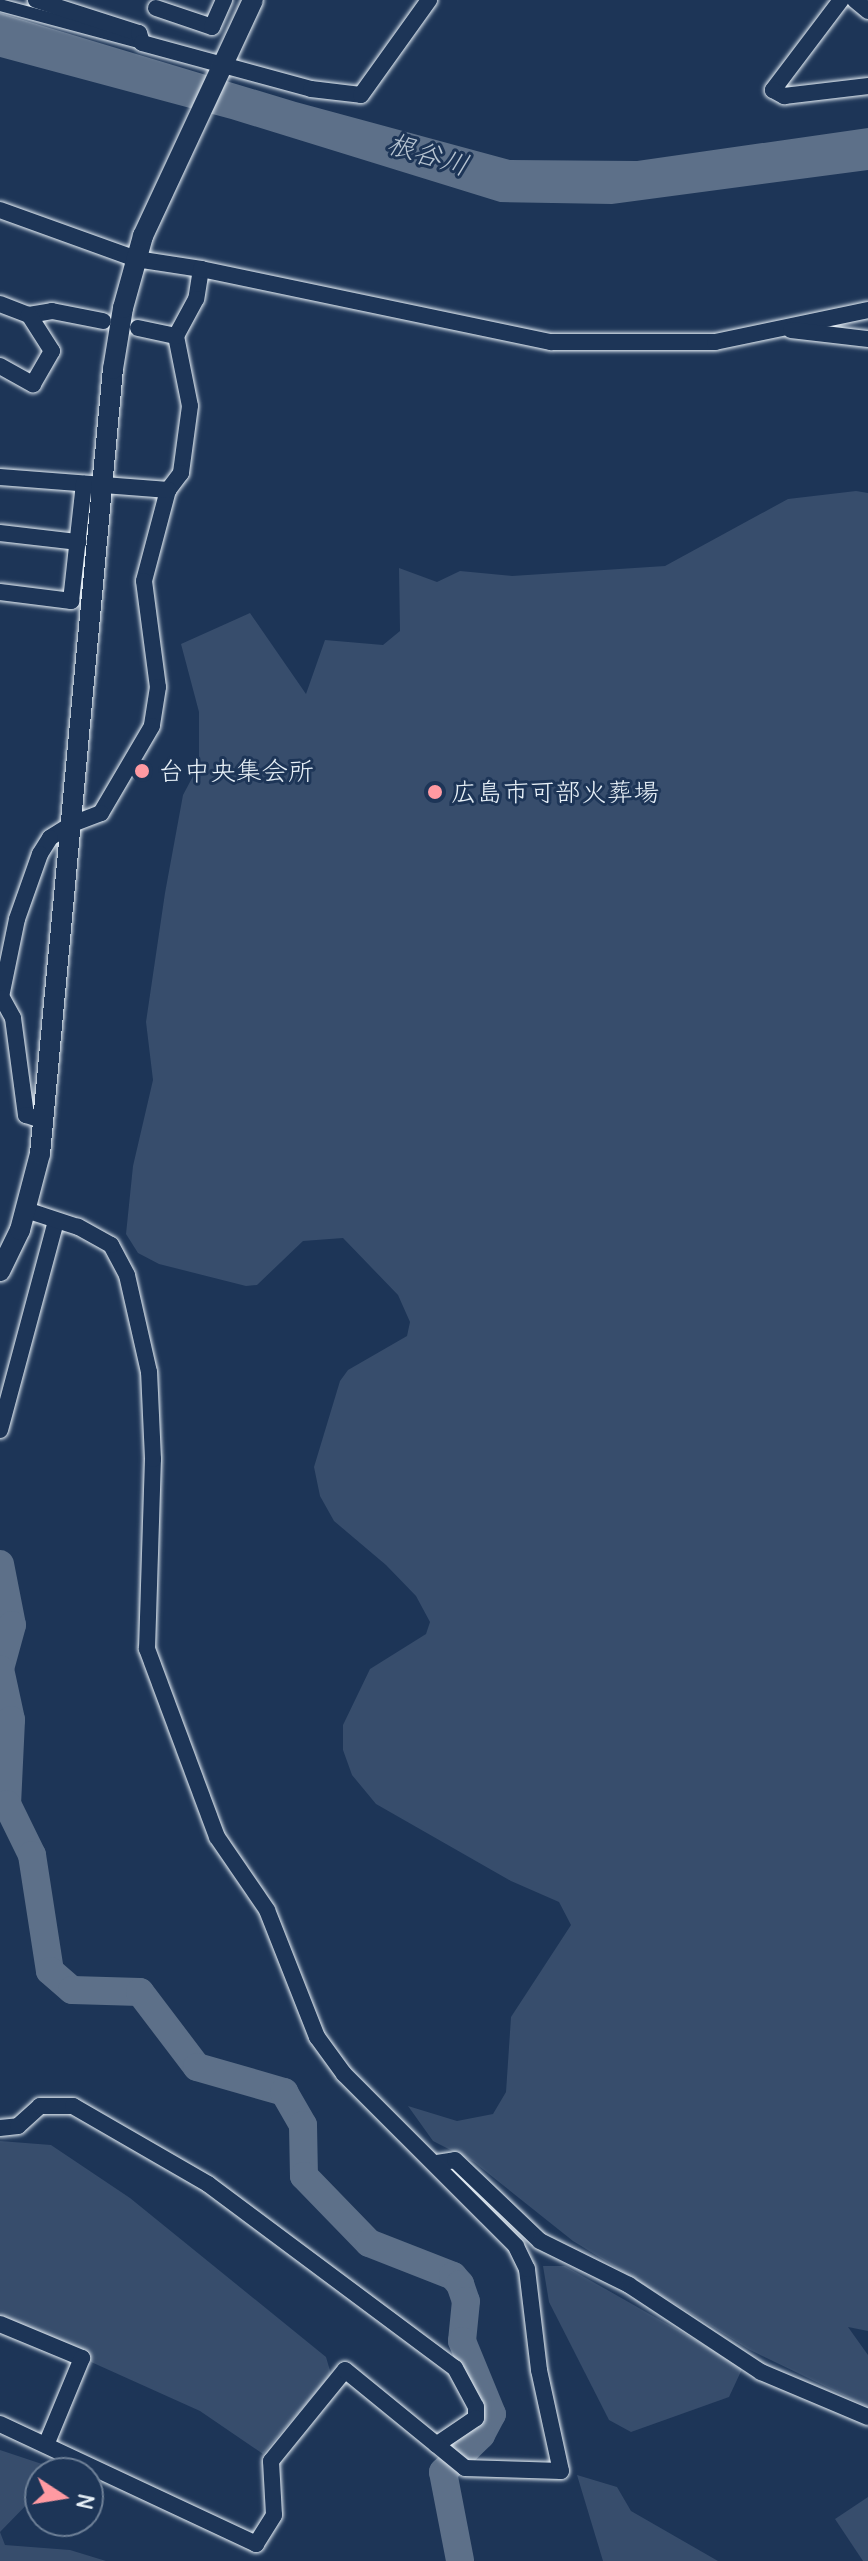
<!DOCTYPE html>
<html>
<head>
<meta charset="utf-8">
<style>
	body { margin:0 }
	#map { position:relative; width:868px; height:2561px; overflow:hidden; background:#1d3557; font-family:Delius,"Klee One",sans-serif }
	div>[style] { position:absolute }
	.green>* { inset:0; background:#374d6c }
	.water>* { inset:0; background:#5d7089 }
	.river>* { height:28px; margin:-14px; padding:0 14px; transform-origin:14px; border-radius:14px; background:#5d7089 }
	.roads { filter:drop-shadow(0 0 2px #e8f1f8) drop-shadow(0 0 2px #e8f1f8) }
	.pedestrian>* { height:12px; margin:-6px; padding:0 6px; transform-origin:6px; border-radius:6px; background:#1d3557 }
	.minor>* { height:16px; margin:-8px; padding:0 8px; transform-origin:8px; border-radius:8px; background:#1d3557 }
	.tertiary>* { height:20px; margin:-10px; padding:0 10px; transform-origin:10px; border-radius:10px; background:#1d3557 }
	.dots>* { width:22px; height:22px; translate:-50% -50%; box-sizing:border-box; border:4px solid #1d3557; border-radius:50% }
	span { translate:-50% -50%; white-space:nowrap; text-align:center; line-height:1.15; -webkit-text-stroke:6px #1d3557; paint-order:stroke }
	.poi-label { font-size:26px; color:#e8f1f8 }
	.left { translate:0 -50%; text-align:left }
	.water-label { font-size:28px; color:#b7c4d1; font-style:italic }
	.north { position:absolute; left:24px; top:2457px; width:80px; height:80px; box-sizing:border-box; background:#1d3557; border:2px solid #6e8097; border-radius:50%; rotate:102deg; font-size:22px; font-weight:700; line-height:32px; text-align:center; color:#e8f1f8 }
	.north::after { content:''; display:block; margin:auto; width:28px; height:36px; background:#ff9aa2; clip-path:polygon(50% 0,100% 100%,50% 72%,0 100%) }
</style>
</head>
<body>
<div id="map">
	<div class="green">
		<i style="clip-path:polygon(856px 491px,868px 493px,868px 2331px,848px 2327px,868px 2355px,868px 2407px,750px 2350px,573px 2241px,474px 2162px,433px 2141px,408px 2106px,457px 2121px,493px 2114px,506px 2092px,511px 2017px,571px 1925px,559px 1902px,511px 1881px,376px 1804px,352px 1775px,343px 1750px,343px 1725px,370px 1669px,426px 1634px,430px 1622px,416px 1596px,386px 1565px,334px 1521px,320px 1496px,314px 1467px,340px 1381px,348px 1370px,407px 1336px,410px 1322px,398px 1295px,343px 1238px,303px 1241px,257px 1285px,246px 1286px,159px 1264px,138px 1253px,126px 1234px,133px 1166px,153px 1080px,146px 1022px,165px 893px,183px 795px,199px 765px,199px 712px,181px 644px,250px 613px,306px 694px,325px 640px,383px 645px,400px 631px,399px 568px,437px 582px,460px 571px,512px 576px,665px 566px,788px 499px)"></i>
		<i style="clip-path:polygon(0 2141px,51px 2145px,130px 2198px,326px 2357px,331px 2374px,263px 2454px,200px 2411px,0 2321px)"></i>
		<i style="clip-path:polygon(543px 2266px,565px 2266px,743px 2367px,729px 2397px,631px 2432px,609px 2420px,549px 2302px)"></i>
		<i style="clip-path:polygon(0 2450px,54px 2468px,53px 2473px,40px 2473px,40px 2491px,0 2532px,5px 2545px,70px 2550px,106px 2561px,0 2561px)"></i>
		<i style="clip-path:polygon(577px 2475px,617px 2487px,631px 2511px,718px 2561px,603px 2561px)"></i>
		<i style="clip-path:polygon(868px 2497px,868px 2561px,863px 2561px,835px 2519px)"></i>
	</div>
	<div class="water">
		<i style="clip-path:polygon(0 13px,296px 102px,510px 160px,637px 161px,868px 128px,868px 170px,612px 204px,500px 202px,231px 119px,0 57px)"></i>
	</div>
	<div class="river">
		<i style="left:0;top:1564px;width:62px;rotate:78.9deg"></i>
		<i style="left:12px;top:1625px;width:46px;rotate:105.3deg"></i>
		<i style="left:0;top:1669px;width:52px;rotate:77.8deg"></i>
		<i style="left:11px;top:1720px;width:84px;rotate:92.7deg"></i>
		<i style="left:7px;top:1804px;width:57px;rotate:63.9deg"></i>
		<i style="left:32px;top:1855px;width:117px;rotate:81.2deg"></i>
		<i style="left:50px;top:1971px;width:29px;rotate:41deg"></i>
		<i style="left:72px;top:1990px;width:68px;rotate:1.7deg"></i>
		<i style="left:140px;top:1992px;width:94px;rotate:52.8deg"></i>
		<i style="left:197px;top:2067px;width:91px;rotate:16deg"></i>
		<i style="left:284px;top:2092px;width:38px;rotate:60deg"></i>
		<i style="left:303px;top:2125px;width:51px;rotate:88.9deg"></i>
		<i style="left:304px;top:2176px;width:93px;rotate:45.9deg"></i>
		<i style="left:369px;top:2243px;width:90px;rotate:21.4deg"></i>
		<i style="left:453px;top:2276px;width:11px;rotate:49deg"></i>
		<i style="left:460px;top:2284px;width:18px;rotate:71deg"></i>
		<i style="left:466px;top:2301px;width:40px;rotate:95.7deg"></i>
		<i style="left:462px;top:2341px;width:79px;rotate:67.7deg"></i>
		<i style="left:492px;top:2414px;width:24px;rotate:118deg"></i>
		<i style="left:481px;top:2435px;width:53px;rotate:135.8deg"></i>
		<i style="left:443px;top:2472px;width:90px;rotate:79.1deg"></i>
	</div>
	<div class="roads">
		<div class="pedestrian">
			<i style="left:0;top:5px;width:147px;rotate:15deg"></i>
		</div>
		<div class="minor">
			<i style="left:36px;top:0;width:108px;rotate:17.8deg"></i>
			<i style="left:139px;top:33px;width:10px;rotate:73deg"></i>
			<i style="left:142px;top:43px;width:175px;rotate:15.2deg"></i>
			<i style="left:311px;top:89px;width:50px;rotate:6.8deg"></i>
			<i style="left:361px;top:95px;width:117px;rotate:-54.4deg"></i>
			<i style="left:841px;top:0;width:113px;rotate:127.1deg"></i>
			<i style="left:773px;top:90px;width:13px;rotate:29deg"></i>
			<i style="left:784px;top:96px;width:85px;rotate:-6.8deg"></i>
			<i style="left:855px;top:0;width:17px;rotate:40deg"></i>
			<i style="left:156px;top:8px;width:59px;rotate:18.7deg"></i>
			<i style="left:212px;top:27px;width:30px;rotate:-66deg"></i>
			<i style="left:0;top:210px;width:145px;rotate:19.8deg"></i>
			<i style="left:136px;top:259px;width:66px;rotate:8.7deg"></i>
			<i style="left:201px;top:269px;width:30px;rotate:99deg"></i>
			<i style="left:196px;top:299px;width:42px;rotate:118.4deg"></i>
			<i style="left:176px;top:336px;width:71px;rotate:78.7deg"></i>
			<i style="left:190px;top:406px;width:68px;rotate:97.7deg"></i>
			<i style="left:181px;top:473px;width:21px;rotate:127deg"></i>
			<i style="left:168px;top:490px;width:94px;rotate:104.8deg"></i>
			<i style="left:144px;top:581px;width:107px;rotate:82.5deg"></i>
			<i style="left:158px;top:687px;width:39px;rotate:99deg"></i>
			<i style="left:152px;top:726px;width:101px;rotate:120.4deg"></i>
			<i style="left:101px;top:813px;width:31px;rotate:159deg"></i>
			<i style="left:72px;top:824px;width:26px;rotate:148deg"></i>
			<i style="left:50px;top:838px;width:19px;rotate:122deg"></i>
			<i style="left:40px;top:854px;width:69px;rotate:109.5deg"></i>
			<i style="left:17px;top:919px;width:85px;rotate:101.6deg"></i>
			<i style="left:201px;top:269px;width:358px;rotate:11.8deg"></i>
			<i style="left:551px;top:342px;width:164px"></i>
			<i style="left:715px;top:342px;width:156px;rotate:-11.8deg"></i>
			<i style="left:0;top:304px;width:31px;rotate:21deg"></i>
			<i style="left:29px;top:315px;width:23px;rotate:-10deg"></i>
			<i style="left:52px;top:311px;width:52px;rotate:11.1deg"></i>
			<i style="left:138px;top:328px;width:39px;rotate:12deg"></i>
			<i style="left:791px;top:330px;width:78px;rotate:6.7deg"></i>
			<i style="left:0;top:366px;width:38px;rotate:29deg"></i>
			<i style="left:33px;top:384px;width:38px;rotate:-60deg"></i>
			<i style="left:52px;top:351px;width:43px;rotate:-122.6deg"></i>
			<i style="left:0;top:477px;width:169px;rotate:4.4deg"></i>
			<i style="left:0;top:533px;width:79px;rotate:6.6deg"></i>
			<i style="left:0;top:592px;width:72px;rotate:7.2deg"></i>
			<i style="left:71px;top:601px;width:118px;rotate:-83.7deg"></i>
			<i style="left:2px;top:998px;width:23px;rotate:61deg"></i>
			<i style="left:13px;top:1018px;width:98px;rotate:82.4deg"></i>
			<i style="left:26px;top:1115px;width:19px;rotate:18deg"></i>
			<i style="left:0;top:1430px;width:216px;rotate:-75deg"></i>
			<i style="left:0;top:2128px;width:18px;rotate:-6deg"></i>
			<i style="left:18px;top:2126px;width:30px;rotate:-42deg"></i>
			<i style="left:40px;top:2106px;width:33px"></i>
			<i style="left:73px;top:2106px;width:156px;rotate:30deg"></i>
			<i style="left:208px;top:2184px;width:308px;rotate:36.7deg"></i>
			<i style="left:455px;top:2368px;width:44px;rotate:61.7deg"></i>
			<i style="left:476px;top:2407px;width:11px;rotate:90deg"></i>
			<i style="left:476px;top:2418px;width:48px;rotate:146deg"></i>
			<i style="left:437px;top:2163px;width:18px;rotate:-9deg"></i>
			<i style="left:455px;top:2160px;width:117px;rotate:43.6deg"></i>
			<i style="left:540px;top:2241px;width:99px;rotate:26.3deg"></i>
			<i style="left:629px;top:2285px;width:158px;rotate:33.4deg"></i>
			<i style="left:761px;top:2372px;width:116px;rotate:22.8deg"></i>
			<i style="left:0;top:2324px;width:89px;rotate:22.5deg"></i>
			<i style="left:82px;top:2358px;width:94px;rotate:112.5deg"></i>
			<i style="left:0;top:2424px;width:283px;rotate:25.1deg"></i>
			<i style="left:256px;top:2544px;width:34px;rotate:-58deg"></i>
			<i style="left:274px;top:2515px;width:54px;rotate:-93.2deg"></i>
			<i style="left:271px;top:2461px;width:117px;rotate:-50.9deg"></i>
			<i style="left:345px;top:2370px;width:155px;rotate:39.2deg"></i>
			<i style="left:465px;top:2468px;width:96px;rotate:1.8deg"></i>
			<i style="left:561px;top:2471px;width:103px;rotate:-102.3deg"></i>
			<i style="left:539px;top:2370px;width:102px;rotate:-96.8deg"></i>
			<i style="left:527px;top:2269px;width:25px;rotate:-116deg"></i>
			<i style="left:516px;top:2246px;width:243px;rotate:-135deg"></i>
			<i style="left:344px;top:2074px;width:46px;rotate:-126.1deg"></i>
			<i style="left:317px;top:2037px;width:136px;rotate:-111.5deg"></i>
			<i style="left:267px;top:1910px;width:88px;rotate:-124.4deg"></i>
			<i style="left:217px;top:1837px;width:201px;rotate:-110.4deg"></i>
			<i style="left:147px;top:1649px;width:190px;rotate:-88.2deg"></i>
			<i style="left:153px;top:1459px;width:87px;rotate:-92.6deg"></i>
			<i style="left:149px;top:1372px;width:99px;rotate:-102.8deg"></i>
			<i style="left:127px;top:1275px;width:34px;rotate:-118deg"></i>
			<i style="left:111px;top:1245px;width:38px;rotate:-151deg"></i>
			<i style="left:78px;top:1227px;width:55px;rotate:-161.9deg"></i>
		</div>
		<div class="tertiary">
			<i style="left:0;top:1271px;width:46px;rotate:-64deg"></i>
			<i style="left:20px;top:1230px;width:79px;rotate:-75.3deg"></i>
			<i style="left:40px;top:1154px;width:788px;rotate:-84.69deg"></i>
			<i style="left:113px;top:369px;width:62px;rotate:-80.7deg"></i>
			<i style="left:123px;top:308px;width:75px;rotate:-74.5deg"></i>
			<i style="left:143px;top:236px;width:260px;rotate:-65deg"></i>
		</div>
	</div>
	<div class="dots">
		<i style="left:142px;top:771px;background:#ff9aa2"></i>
		<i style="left:435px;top:792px;background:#ff9aa2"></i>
	</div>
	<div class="poi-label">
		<span class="left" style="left:158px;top:771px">台中央集会所</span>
		<span class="left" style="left:451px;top:792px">広島市可部火葬場</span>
	</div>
	<div class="water-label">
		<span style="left:428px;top:154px;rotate:17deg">根谷川</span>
	</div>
	<div class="north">N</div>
</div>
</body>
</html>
